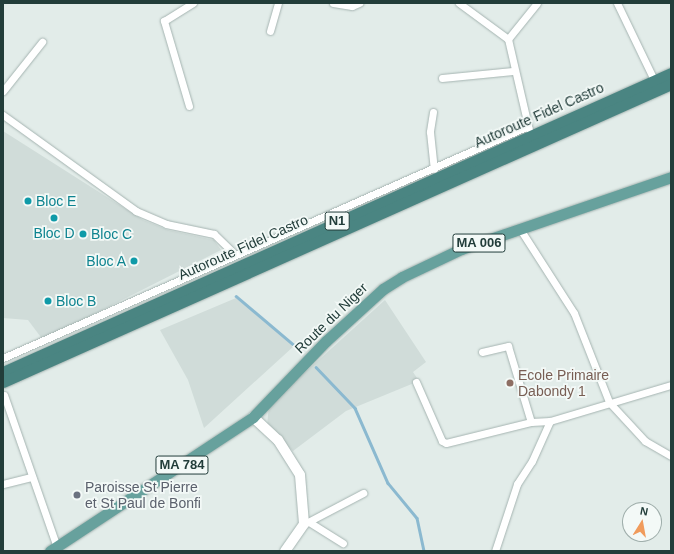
<!DOCTYPE html>
<html>
<head>
<meta charset="utf-8">
<style>
	body { margin:0 }
	#map { position:relative; width:674px; height:554px; overflow:hidden; background:#e2ece9; font-family:Helvetica,sans-serif }
	div>[style] { position:absolute }
	.built>* { inset:0; background:#d0dcd9 }
	.stream>* { height:2.5px; margin:-1.25px; padding:0 1.25px; transform-origin:1.25px; border-radius:1.25px; background:#8bb9d0 }
	.roads { filter:drop-shadow(0 0 1px #a5b4b1) drop-shadow(0 0 1px #a5b4b1) }
	.minor>* { height:7px; margin:-3.5px; padding:0 3.5px; transform-origin:3.5px; border-radius:3.5px; background:#fff }
	.secondary>* { height:10px; margin:-5px; padding:0 5px; transform-origin:5px; border-radius:5px; background:#fff }
	.primary>* { height:11px; margin:-5.5px; padding:0 5.5px; transform-origin:5.5px; border-radius:5.5px; background:#67a19d }
	.trunk>* { height:11px; margin:-5.5px; padding:0 5.5px; transform-origin:5.5px; border-radius:5.5px; background:#4a8582 }
	.dots>* { width:11px; height:11px; translate:-50% -50%; box-sizing:border-box; border:2px solid #f3f9f7; border-radius:50% }
	span { translate:-50% -50%; white-space:nowrap; text-align:center; line-height:1.15; -webkit-text-stroke:3.5px #f3f9f7; paint-order:stroke }
	.shield-label span { padding:1px 3px; background:#f3f9f7; border:1px solid; border-radius:3px; -webkit-text-stroke-width:0 }
	.shield-label { font-size:13px; color:#223d3a; font-weight:700 }
	.street-label { font-size:14px; color:#223d3a }
	.culture-label { font-size:14px; color:#0d838f }
	.left { translate:0 -50%; text-align:left }
	.right { translate:-100% -50%; text-align:right }
	.education-label { font-size:14px; color:#785e54 }
	.worship-label { font-size:14px; color:#5b616d }
	.frame { position:absolute; inset:0; border:4px solid #223d3a; pointer-events:none }
	.north { position:absolute; left:622px; top:502px; width:40px; height:40px; box-sizing:border-box; background:#f3f9f7; border:1px solid #9faeab; border-radius:50%; rotate:11deg; font-size:11px; font-weight:700; line-height:16px; text-align:center; color:#223d3a }
	.north::after { content:''; display:block; margin:auto; width:14px; height:18px; background:#f09b5c; clip-path:polygon(50% 0,100% 100%,50% 72%,0 100%) }
</style>
</head>
<body>
<div id="map">
	<div class="built">
		<i style="clip-path:polygon(3px 131px,143px 220px,168px 230px,214px 240px,221px 250px,43px 340px,28px 320px,3px 318px)"></i>
		<i style="clip-path:polygon(236px 298px,294px 346px,204px 428px,188px 380px,160px 330px)"></i>
		<i style="clip-path:polygon(385px 300px,426px 362px,413px 372px,419px 381px,346px 411px,293px 451px,267px 426px,269px 405px)"></i>
	</div>
	<div class="stream">
		<i style="left:236px;top:296px;width:85px;rotate:40.2deg"></i>
		<i style="left:316px;top:367px;width:57px;rotate:46.4deg"></i>
		<i style="left:355px;top:408px;width:82px;rotate:66.3deg"></i>
		<i style="left:388px;top:483px;width:45px;rotate:50.4deg"></i>
		<i style="left:417px;top:518px;width:34px;rotate:78deg"></i>
	</div>
	<div class="roads">
		<div class="minor">
			<i style="left:333px;top:3px;width:19px;rotate:9deg"></i>
			<i style="left:352px;top:6px;width:8px;rotate:-23deg"></i>
			<i style="left:459px;top:3px;width:61px;rotate:36.3deg"></i>
			<i style="left:508px;top:39px;width:93px;rotate:77deg"></i>
			<i style="left:617px;top:3px;width:85px;rotate:64.3deg"></i>
			<i style="left:270px;top:31px;width:29px;rotate:-74deg"></i>
			<i style="left:508px;top:39px;width:46px;rotate:-51.1deg"></i>
			<i style="left:442px;top:78px;width:71px;rotate:-5.6deg"></i>
			<i style="left:3px;top:91px;width:63px;rotate:-51.5deg"></i>
			<i style="left:189px;top:106px;width:89px;rotate:-106.4deg"></i>
			<i style="left:164px;top:21px;width:34px;rotate:-32deg"></i>
			<i style="left:433px;top:112px;width:20px;rotate:99deg"></i>
			<i style="left:430px;top:132px;width:37px;rotate:84deg"></i>
			<i style="left:3px;top:115px;width:164px;rotate:35.8deg"></i>
			<i style="left:136px;top:211px;width:33px;rotate:23deg"></i>
			<i style="left:166px;top:224px;width:49px;rotate:11.8deg"></i>
			<i style="left:214px;top:234px;width:29px;rotate:44deg"></i>
			<i style="left:520px;top:229px;width:100px;rotate:57.3deg"></i>
			<i style="left:574px;top:313px;width:96px;rotate:68.5deg"></i>
			<i style="left:609px;top:402px;width:53px;rotate:47.3deg"></i>
			<i style="left:645px;top:441px;width:30px;rotate:30deg"></i>
			<i style="left:482px;top:352px;width:27px;rotate:-13deg"></i>
			<i style="left:508px;top:346px;width:79px;rotate:73.2deg"></i>
			<i style="left:3px;top:358px;width:574px;rotate:-23.84deg"></i>
			<i style="left:416px;top:382px;width:64px;rotate:66.2deg"></i>
			<i style="left:442px;top:441px;width:4px;rotate:27deg"></i>
			<i style="left:446px;top:443px;width:88px;rotate:-13.9deg"></i>
			<i style="left:531px;top:422px;width:19px;rotate:-3deg"></i>
			<i style="left:550px;top:421px;width:126px;rotate:-16.6deg"></i>
			<i style="left:4px;top:395px;width:161px;rotate:70.8deg"></i>
			<i style="left:3px;top:484px;width:30px;rotate:-14deg"></i>
			<i style="left:309px;top:522px;width:40px;rotate:32deg"></i>
			<i style="left:304px;top:524px;width:67px;rotate:-27.7deg"></i>
			<i style="left:495px;top:551px;width:71px;rotate:-71.8deg"></i>
			<i style="left:517px;top:484px;width:27px;rotate:-57deg"></i>
			<i style="left:532px;top:461px;width:44px;rotate:-65.8deg"></i>
		</div>
		<div class="secondary">
			<i style="left:253px;top:417px;width:34px;rotate:43deg"></i>
			<i style="left:278px;top:440px;width:41px;rotate:57.8deg"></i>
			<i style="left:300px;top:475px;width:49px;rotate:85.3deg"></i>
			<i style="left:304px;top:524px;width:33px;rotate:125deg"></i>
		</div>
		<div class="primary">
			<i style="left:50px;top:551px;width:243px;rotate:-33.4deg"></i>
			<i style="left:253px;top:417px;width:105px;rotate:-46.2deg"></i>
			<i style="left:326px;top:341px;width:77px;rotate:-42.4deg"></i>
			<i style="left:383px;top:289px;width:22px;rotate:-32deg"></i>
			<i style="left:402px;top:277px;width:65px;rotate:-25.4deg"></i>
			<i style="left:461px;top:249px;width:222px;rotate:-18.9deg"></i>
		</div>
		<div class="trunk">
			<i style="left:3px;top:372px;width:732px;rotate:-24.11deg"></i>
			<i style="left:3px;top:382px;width:731px;rotate:-24.04deg"></i>
		</div>
	</div>
	<div class="dots">
		<i style="left:28px;top:201px;background:#0f9aa8"></i>
		<i style="left:54px;top:218px;background:#0f9aa8"></i>
		<i style="left:83px;top:234px;background:#0f9aa8"></i>
		<i style="left:134px;top:261px;background:#0f9aa8"></i>
		<i style="left:48px;top:301px;background:#0f9aa8"></i>
		<i style="left:510px;top:383px;background:#8d6e63"></i>
		<i style="left:77px;top:495px;background:#6b7280"></i>
	</div>
	<div class="shield-label">
		<span style="left:337px;top:221px">N1</span>
		<span style="left:479px;top:243px">MA 006</span>
		<span style="left:182px;top:465px">MA 784</span>
	</div>
	<div class="street-label">
		<span style="left:539px;top:115px;rotate:-24deg">Autoroute Fidel Castro</span>
		<span style="left:243px;top:247px;rotate:-24deg">Autoroute Fidel Castro</span>
		<span style="left:331px;top:318px;rotate:-44deg">Route du Niger</span>
	</div>
	<div class="culture-label">
		<span class="left" style="left:36px;top:201px">Bloc E</span>
		<span style="left:54px;top:233px">Bloc D</span>
		<span class="left" style="left:91px;top:234px">Bloc C</span>
		<span class="right" style="left:126px;top:261px">Bloc A</span>
		<span class="left" style="left:56px;top:301px">Bloc B</span>
	</div>
	<div class="education-label">
		<span class="left" style="left:518px;top:383px">Ecole Primaire<br>Dabondy 1</span>
	</div>
	<div class="worship-label">
		<span class="left" style="left:85px;top:495px">Paroisse St Pierre<br>et St Paul de Bonfi</span>
	</div>
	<div class="frame"></div>
	<div class="north">N</div>
</div>
</body>
</html>
